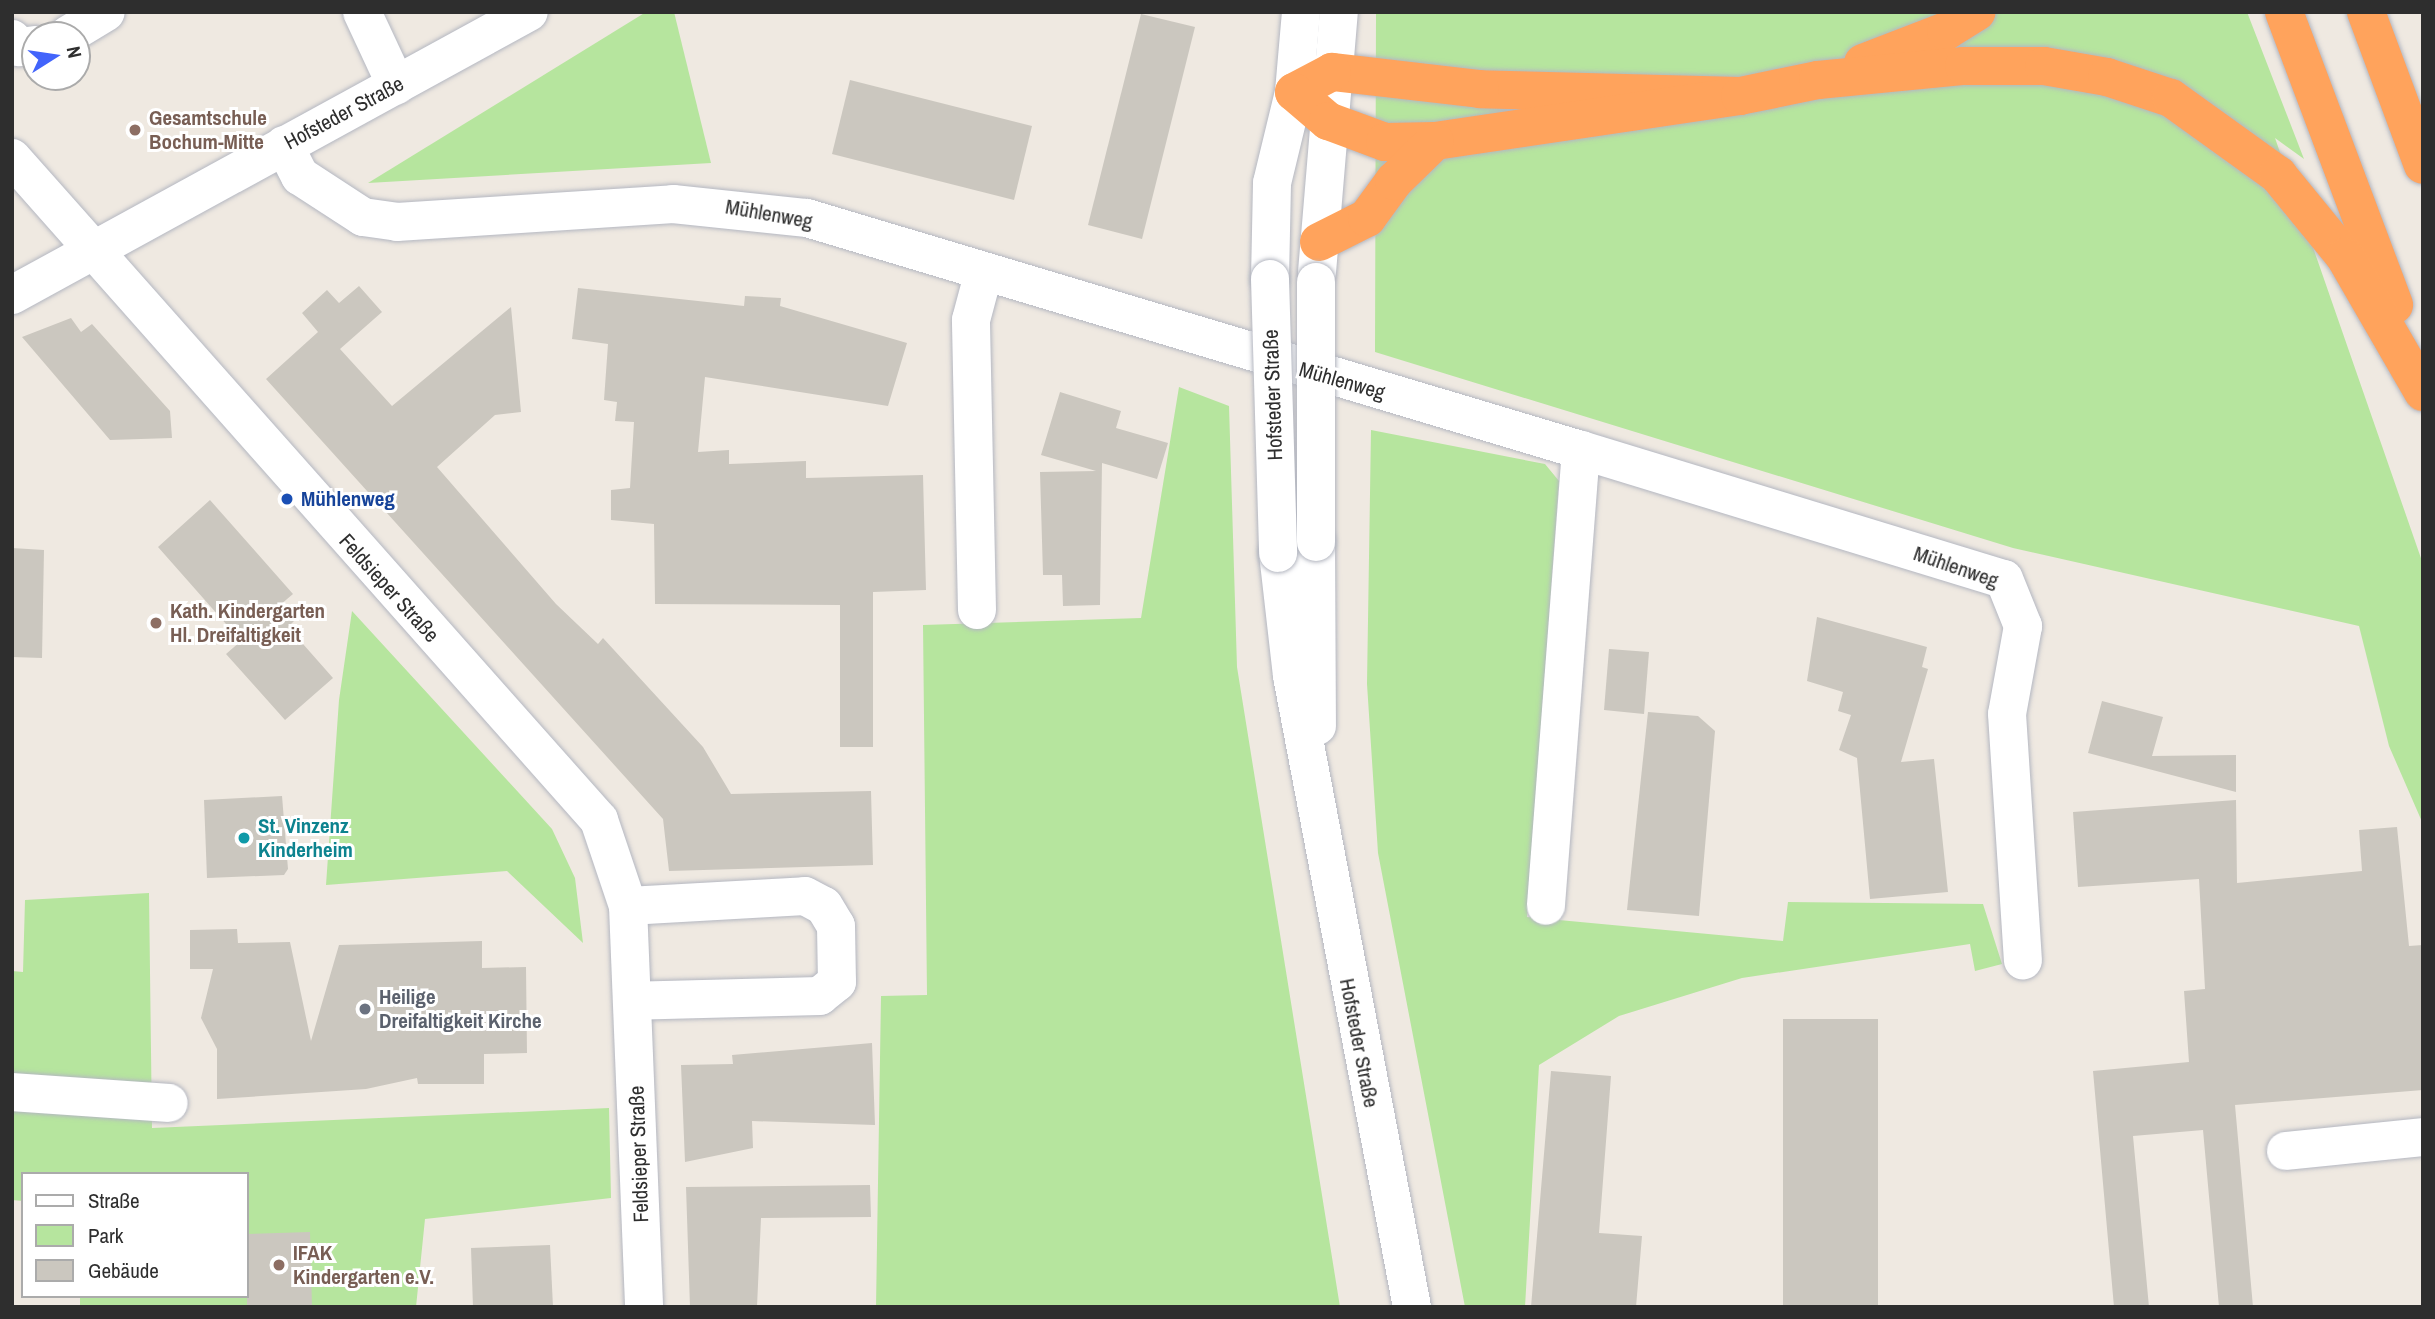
<!DOCTYPE html>
<html>
<head>
<meta charset="utf-8">
<style>
	body { margin:0 }
	#map { position:relative; width:2435px; height:1319px; overflow:hidden; background:#efe9e1; font-family:"Archivo Narrow",sans-serif }
	div>[style] { position:absolute }
	.green>* { inset:0; background:#b6e59e }
	.building>* { inset:0; background:#cbc7bf }
	.roads { filter:drop-shadow(0 0 2px #b4b7c1) drop-shadow(0 0 2px #b4b7c1) }
	.minor>* { height:38px; margin:-19px; padding:0 19px; transform-origin:19px; border-radius:19px; background:#fff }
	.highway>* { height:38px; margin:-19px; padding:0 19px; transform-origin:19px; border-radius:19px; background:#ffa35c }
	.bridges { filter:drop-shadow(0 0 2px #b4b7c1) drop-shadow(0 0 2px #b4b7c1) }
	.minor-bridge>* { height:38px; margin:-19px; padding:0 19px; transform-origin:19px; border-radius:19px; background:#fff }
	.dots>* { width:19px; height:19px; translate:-50% -50%; box-sizing:border-box; border:4px solid #fff; border-radius:50% }
	span { translate:-50% -50%; white-space:nowrap; text-align:center; line-height:1.15; -webkit-text-stroke:6px #fff; paint-order:stroke }
	.street-label { font-size:21px; color:#2e2e2e }
	.education-label { font-size:21px; color:#785e54; font-weight:700 }
	.left { translate:0 -50%; text-align:left }
	.transit-label { font-size:21px; color:#164399; font-weight:700 }
	.culture-label { font-size:21px; color:#0d838f; font-weight:700 }
	.worship-label { font-size:21px; color:#5b616d; font-weight:700 }
	.frame { position:absolute; inset:0; border:14px solid #2e2e2e; pointer-events:none }
	.legend { position:absolute; left:21px; top:1172px; width:228px; height:126px; box-sizing:border-box; background:#fff; border:2px solid #ababab; margin:0; padding:9px 12px; list-style:none; font-size:21px; color:#2e2e2e }
	.legend li { display:flex; align-items:center; gap:14px; height:35px }
	.legend b { width:35px; border:2px solid #ababab }
	.north { position:absolute; left:21px; top:21px; width:70px; height:70px; box-sizing:border-box; background:#fff; border:2px solid #ababab; border-radius:50%; rotate:78deg; font-size:19px; font-weight:700; line-height:28px; text-align:center; color:#2e2e2e }
	.north::after { content:''; display:block; margin:auto; width:24px; height:32px; background:#4264fb; clip-path:polygon(50% 0,100% 100%,50% 72%,0 100%) }
</style>
</head>
<body>
<div id="map">
	<div class="green">
		<i style="clip-path:polygon(646px 12px,674px 12px,711px 163px,368px 183px)"></i>
		<i style="clip-path:polygon(1376px 12px,2247px 12px,2304px 159px,2275px 138px,2423px 564px,2423px 824px,2389px 746px,2359px 626px,2013px 548px,1375px 352px)"></i>
		<i style="clip-path:polygon(1179px 387px,1229px 406px,1237px 667px,1340px 1307px,876px 1307px,881px 996px,927px 995px,923px 625px,1141px 618px)"></i>
		<i style="clip-path:polygon(1371px 430px,1545px 464px,1559px 481px,1527px 917px,1783px 941px,1788px 902px,1983px 904px,2002px 964px,1975px 971px,1970px 944px,1742px 978px,1619px 1016px,1539px 1065px,1525px 1307px,1465px 1307px,1378px 853px,1367px 684px)"></i>
		<i style="clip-path:polygon(352px 611px,552px 829px,575px 878px,583px 943px,507px 871px,326px 885px,339px 700px)"></i>
		<i style="clip-path:polygon(149px 893px,152px 1128px,609px 1108px,611px 1198px,425px 1219px,416px 1307px,80px 1307px,80px 1296px,247px 1296px,247px 1174px,23px 1174px,23px 1201px,12px 1200px,12px 971px,23px 972px,25px 900px)"></i>
	</div>
	<div class="building">
		<i style="clip-path:polygon(1141px 14px,1195px 27px,1142px 239px,1088px 225px)"></i>
		<i style="clip-path:polygon(850px 80px,1032px 126px,1014px 200px,832px 154px)"></i>
		<i style="clip-path:polygon(359px 286px,382px 312px,340px 349px,392px 406px,511px 307px,521px 412px,495px 415px,437px 467px,556px 604px,598px 644px,603px 638px,703px 747px,731px 794px,871px 791px,873px 865px,669px 871px,663px 819px,266px 379px,318px 332px,302px 313px,327px 290px,339px 303px)"></i>
		<i style="clip-path:polygon(578px 288px,744px 306px,745px 296px,781px 298px,780px 306px,907px 343px,888px 406px,705px 377px,698px 452px,729px 450px,729px 464px,806px 461px,806px 478px,923px 475px,926px 590px,873px 592px,873px 747px,840px 747px,840px 605px,655px 604px,654px 524px,611px 520px,611px 490px,630px 488px,634px 422px,615px 421px,617px 402px,604px 400px,608px 344px,572px 339px)"></i>
		<i style="clip-path:polygon(71px 318px,81px 332px,92px 324px,170px 411px,172px 438px,110px 440px,22px 337px)"></i>
		<i style="clip-path:polygon(1060px 392px,1121px 411px,1116px 428px,1168px 443px,1157px 479px,1102px 463px,1100px 605px,1063px 606px,1062px 575px,1043px 575px,1040px 472px,1096px 471px,1041px 455px)"></i>
		<i style="clip-path:polygon(210px 500px,293px 594px,280px 605px,294px 621px,288px 627px,333px 678px,285px 720px,226px 654px,241px 641px,158px 547px)"></i>
		<i style="clip-path:polygon(12px 548px,44px 550px,42px 658px,12px 657px)"></i>
		<i style="clip-path:polygon(1817px 617px,1927px 647px,1922px 667px,1928px 669px,1901px 762px,1934px 759px,1948px 892px,1870px 899px,1857px 758px,1839px 750px,1851px 715px,1838px 711px,1843px 692px,1807px 681px)"></i>
		<i style="clip-path:polygon(1609px 649px,1649px 652px,1644px 714px,1604px 710px)"></i>
		<i style="clip-path:polygon(2102px 701px,2163px 717px,2152px 756px,2236px 755px,2236px 792px,2088px 753px)"></i>
		<i style="clip-path:polygon(1648px 712px,1698px 716px,1715px 731px,1699px 916px,1627px 910px)"></i>
		<i style="clip-path:polygon(282px 796px,288px 869px,284px 875px,207px 878px,204px 800px)"></i>
		<i style="clip-path:polygon(2236px 800px,2237px 883px,2362px 871px,2359px 830px,2397px 827px,2409px 946px,2423px 945px,2423px 1090px,2235px 1105px,2253px 1307px,2219px 1307px,2203px 1130px,2133px 1136px,2149px 1307px,2114px 1307px,2093px 1071px,2189px 1062px,2184px 991px,2205px 989px,2199px 879px,2078px 887px,2073px 812px)"></i>
		<i style="clip-path:polygon(237px 929px,238px 943px,290px 942px,311px 1041px,339px 945px,482px 941px,482px 968px,526px 967px,527px 1053px,484px 1054px,484px 1084px,418px 1084px,417px 1078px,366px 1089px,217px 1099px,217px 1049px,201px 1018px,213px 969px,190px 969px,190px 930px)"></i>
		<i style="clip-path:polygon(1783px 1019px,1878px 1019px,1878px 1307px,1783px 1307px)"></i>
		<i style="clip-path:polygon(872px 1043px,875px 1125px,752px 1121px,753px 1148px,685px 1162px,681px 1065px,733px 1064px,732px 1055px)"></i>
		<i style="clip-path:polygon(1551px 1071px,1611px 1076px,1599px 1233px,1642px 1236px,1636px 1307px,1531px 1307px)"></i>
		<i style="clip-path:polygon(870px 1185px,871px 1217px,761px 1218px,757px 1307px,690px 1307px,686px 1187px)"></i>
		<i style="clip-path:polygon(310px 1232px,312px 1307px,247px 1307px,247px 1234px)"></i>
		<i style="clip-path:polygon(550px 1245px,553px 1307px,473px 1307px,471px 1248px)"></i>
	</div>
	<div class="roads">
		<div class="minor">
			<i style="left:362px;top:12px;width:81px;rotate:65deg"></i>
			<i style="left:68px;top:35px;width:44px;rotate:-31.2deg"></i>
			<i style="left:12px;top:39px;width:11px;rotate:49deg"></i>
			<i style="left:19px;top:47px;width:16px;rotate:-7deg"></i>
			<i style="left:284px;top:145px;width:35px;rotate:63deg"></i>
			<i style="left:300px;top:176px;width:75px;rotate:33.1deg"></i>
			<i style="left:363px;top:217px;width:34px;rotate:8deg"></i>
			<i style="left:397px;top:222px;width:277px;rotate:-3.7deg"></i>
			<i style="left:673px;top:204px;width:135px;rotate:6deg"></i>
			<i style="left:807px;top:218px;width:808px;rotate:16.69deg"></i>
			<i style="left:1581px;top:450px;width:457px;rotate:94.4deg"></i>
			<i style="left:12px;top:158px;width:885px;rotate:48.44deg"></i>
			<i style="left:599px;top:820px;width:91px;rotate:71.4deg"></i>
			<i style="left:628px;top:906px;width:401px;rotate:87.7deg"></i>
			<i style="left:1317px;top:272px;width:261px;rotate:-85.2deg"></i>
			<i style="left:1270px;top:279px;width:96px;rotate:-88.8deg"></i>
			<i style="left:1272px;top:183px;width:94px;rotate:-76.4deg"></i>
			<i style="left:1294px;top:92px;width:80px;rotate:-85deg"></i>
			<i style="left:12px;top:295px;width:589px;rotate:-28.7deg"></i>
			<i style="left:1581px;top:450px;width:442px;rotate:17deg"></i>
			<i style="left:2004px;top:579px;width:51px;rotate:68deg"></i>
			<i style="left:2023px;top:626px;width:89px;rotate:100.3deg"></i>
			<i style="left:2007px;top:714px;width:247px;rotate:86.3deg"></i>
			<i style="left:1316px;top:542px;width:184px;rotate:89.7deg"></i>
			<i style="left:1278px;top:553px;width:124px;rotate:83.5deg"></i>
			<i style="left:1292px;top:676px;width:642px;rotate:79.23deg"></i>
			<i style="left:977px;top:610px;width:290px;rotate:-91.2deg"></i>
			<i style="left:971px;top:320px;width:47px;rotate:-75.1deg"></i>
			<i style="left:628px;top:906px;width:177px;rotate:-3.2deg"></i>
			<i style="left:805px;top:896px;width:21px;rotate:28deg"></i>
			<i style="left:824px;top:906px;width:23px;rotate:59deg"></i>
			<i style="left:836px;top:926px;width:56px;rotate:89deg"></i>
			<i style="left:837px;top:982px;width:22px;rotate:141deg"></i>
			<i style="left:820px;top:996px;width:185px;rotate:178.5deg"></i>
			<i style="left:12px;top:1092px;width:157px;rotate:4deg"></i>
			<i style="left:2286px;top:1151px;width:138px;rotate:-5.8deg"></i>
		</div>
		<div class="highway">
			<i style="left:2284px;top:12px;width:313px;rotate:69.4deg"></i>
			<i style="left:2366px;top:12px;width:163px;rotate:69.6deg"></i>
			<i style="left:1863px;top:63px;width:89px;rotate:-21.1deg"></i>
			<i style="left:1946px;top:31px;width:36px;rotate:-32deg"></i>
			<i style="left:1740px;top:96px;width:260px;rotate:-178.5deg"></i>
			<i style="left:1480px;top:89px;width:149px;rotate:-173.4deg"></i>
			<i style="left:1332px;top:72px;width:43px;rotate:152.2deg"></i>
			<i style="left:1294px;top:92px;width:45px;rotate:40.5deg"></i>
			<i style="left:1328px;top:121px;width:61px;rotate:20.2deg"></i>
			<i style="left:1385px;top:142px;width:50px;rotate:-1.1deg"></i>
			<i style="left:1435px;top:141px;width:308px;rotate:-8.4deg"></i>
			<i style="left:1740px;top:96px;width:80px;rotate:-11.6deg"></i>
			<i style="left:1818px;top:80px;width:147px;rotate:-5.5deg"></i>
			<i style="left:1964px;top:66px;width:80px"></i>
			<i style="left:2044px;top:66px;width:64px;rotate:9.9deg"></i>
			<i style="left:2107px;top:77px;width:67px;rotate:18.2deg"></i>
			<i style="left:2171px;top:98px;width:132px;rotate:35.7deg"></i>
			<i style="left:2278px;top:175px;width:106px;rotate:50.7deg"></i>
			<i style="left:2345px;top:257px;width:156px;rotate:60deg"></i>
			<i style="left:1319px;top:242px;width:54px;rotate:-26.6deg"></i>
			<i style="left:1367px;top:218px;width:46px;rotate:-53.9deg"></i>
			<i style="left:1394px;top:181px;width:57px;rotate:-44.3deg"></i>
		</div>
	</div>
	<div class="bridges">
		<div class="minor-bridge">
			<i style="left:1270px;top:279px;width:274px;rotate:88.3deg"></i>
			<i style="left:1316px;top:542px;width:260px;rotate:-90deg"></i>
		</div>
	</div>
	<div class="dots">
		<i style="left:135px;top:130px;background:#8d6e63"></i>
		<i style="left:287px;top:499px;background:#1a4fb4"></i>
		<i style="left:156px;top:623px;background:#8d6e63"></i>
		<i style="left:244px;top:838px;background:#0f9aa8"></i>
		<i style="left:365px;top:1009px;background:#6b7280"></i>
		<i style="left:279px;top:1265px;background:#8d6e63"></i>
	</div>
	<div class="street-label">
		<span style="left:344px;top:113px;rotate:-28deg">Hofsteder Straße</span>
		<span style="left:769px;top:214px;rotate:10deg">Mühlenweg</span>
		<span style="left:1342px;top:381px;rotate:16deg">Mühlenweg</span>
		<span style="left:1273px;top:395px;rotate:-92deg">Hofsteder Straße</span>
		<span style="left:1956px;top:567px;rotate:19deg">Mühlenweg</span>
		<span style="left:389px;top:588px;rotate:48deg">Feldsieper Straße</span>
		<span style="left:1359px;top:1043px;rotate:79deg">Hofsteder Straße</span>
		<span style="left:639px;top:1154px;rotate:-92deg">Feldsieper Straße</span>
	</div>
	<div class="education-label">
		<span class="left" style="left:149px;top:130px">Gesamtschule<br>Bochum-Mitte</span>
		<span class="left" style="left:170px;top:623px">Kath. Kindergarten<br>Hl. Dreifaltigkeit</span>
		<span class="left" style="left:293px;top:1265px">IFAK<br>Kindergarten e.V.</span>
	</div>
	<div class="transit-label">
		<span class="left" style="left:301px;top:499px">Mühlenweg</span>
	</div>
	<div class="culture-label">
		<span class="left" style="left:258px;top:838px">St. Vinzenz<br>Kinderheim</span>
	</div>
	<div class="worship-label">
		<span class="left" style="left:379px;top:1009px">Heilige<br>Dreifaltigkeit Kirche</span>
	</div>
	<div class="frame"></div>
	<ul class="legend">
	<li><b style="height:9px;background:#fff"></b>Straße</li>
	<li><b style="height:19px;background:#b6e59e"></b>Park</li>
	<li><b style="height:19px;background:#cbc7bf"></b>Gebäude</li>
	</ul>
	<div class="north">N</div>
</div>
</body>
</html>
